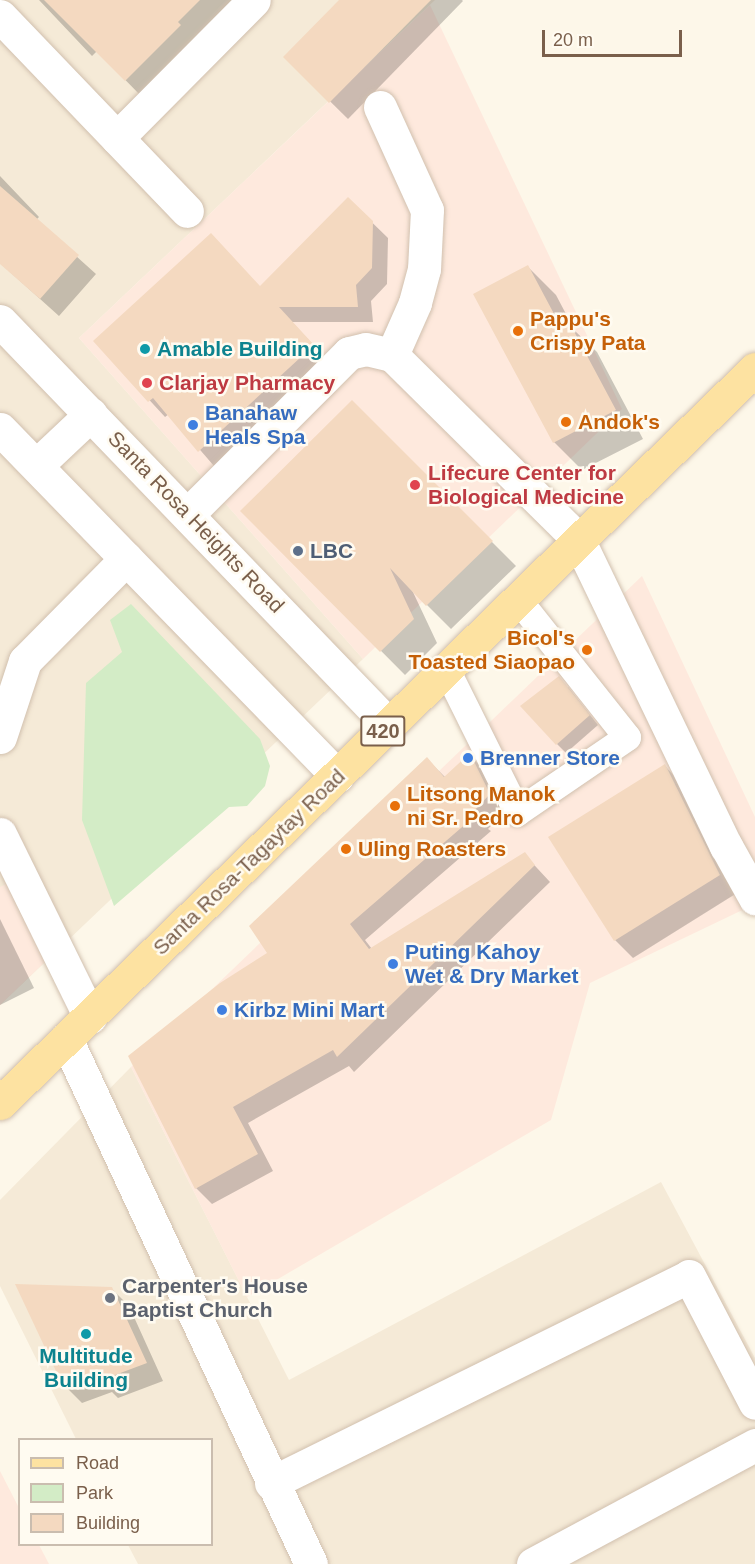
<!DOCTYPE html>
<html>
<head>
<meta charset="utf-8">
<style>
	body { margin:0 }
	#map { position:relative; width:755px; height:1564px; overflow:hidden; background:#fdf7e9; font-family:Arial,sans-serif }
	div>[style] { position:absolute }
	.residential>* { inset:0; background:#f5ead7 }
	.commercial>* { inset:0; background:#fee9dd }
	.green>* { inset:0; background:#d3ecc6 }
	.shadow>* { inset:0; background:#0003 }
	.building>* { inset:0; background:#f4d9c0 }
	.roads { filter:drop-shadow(0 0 2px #d1c0ae) drop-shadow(0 0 2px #d1c0ae) }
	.service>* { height:27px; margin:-13.5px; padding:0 13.5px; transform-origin:13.5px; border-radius:13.5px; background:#fff }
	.minor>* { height:33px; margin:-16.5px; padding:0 16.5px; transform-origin:16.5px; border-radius:16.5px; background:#fff }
	.primary>* { height:33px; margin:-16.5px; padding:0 16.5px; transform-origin:16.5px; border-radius:16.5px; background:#fde2a1 }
	.dots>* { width:16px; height:16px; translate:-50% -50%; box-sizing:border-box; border:3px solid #fffbf1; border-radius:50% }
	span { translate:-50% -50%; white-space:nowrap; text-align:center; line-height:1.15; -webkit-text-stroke:5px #fffbf1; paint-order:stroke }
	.shield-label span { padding:2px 4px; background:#fffbf1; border:2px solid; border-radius:4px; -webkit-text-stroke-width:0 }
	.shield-label { font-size:20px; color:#7a5f4b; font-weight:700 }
	.food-label { font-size:21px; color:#c56008; font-weight:700 }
	.left { translate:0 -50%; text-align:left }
	.right { translate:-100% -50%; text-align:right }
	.culture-label { font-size:21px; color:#0d838f; font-weight:700 }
	.health-label { font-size:21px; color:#be3a42; font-weight:700 }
	.shop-label { font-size:21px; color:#366cbe; font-weight:700 }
	.street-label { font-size:21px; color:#7a5f4b }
	.service-label { font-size:21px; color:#4e5e75; font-weight:700 }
	.worship-label { font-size:21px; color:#5b616d; font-weight:700 }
	.legend { position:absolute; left:18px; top:1438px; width:195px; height:108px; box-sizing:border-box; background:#fffbf1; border:2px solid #cabdaf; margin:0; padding:8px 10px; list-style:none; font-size:18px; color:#7a5f4b }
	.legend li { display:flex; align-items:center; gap:12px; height:30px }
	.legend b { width:30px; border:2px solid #cabdaf }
	.scale { position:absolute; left:542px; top:30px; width:140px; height:27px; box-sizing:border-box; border:3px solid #7a5f4b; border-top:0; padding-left:8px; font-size:18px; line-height:21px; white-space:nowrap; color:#7a5f4b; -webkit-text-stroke:4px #fffbf1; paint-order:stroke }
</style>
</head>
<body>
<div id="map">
	<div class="residential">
		<i style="clip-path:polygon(0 0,435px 0,79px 338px,363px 659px,0 1005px)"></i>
		<i style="clip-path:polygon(131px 1067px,289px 1380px,661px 1182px,755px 1358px,755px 1564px,138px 1564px,128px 1545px,212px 1544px,212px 1440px,76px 1439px,0 1286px,0 1200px)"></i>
	</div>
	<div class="commercial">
		<i style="clip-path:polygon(430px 5px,622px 409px,363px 659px,79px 338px)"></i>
		<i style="clip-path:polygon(642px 576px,755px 817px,755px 904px,590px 983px,551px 1120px,247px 1297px,131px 1067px)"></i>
		<i style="clip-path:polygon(12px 881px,50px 957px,0 1005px,0 887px)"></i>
		<i style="clip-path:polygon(0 1471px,19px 1508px,20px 1544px,39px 1545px,49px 1564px,0 1564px)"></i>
	</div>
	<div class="green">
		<i style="clip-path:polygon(131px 604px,260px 739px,270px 766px,265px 786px,247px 806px,229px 807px,114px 906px,82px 820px,86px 683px,122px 652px,110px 620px)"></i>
	</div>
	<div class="shadow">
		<i style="clip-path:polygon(39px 0,236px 0,143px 98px,97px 51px,92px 56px)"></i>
		<i style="clip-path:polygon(341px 0,462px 0,463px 1px,348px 119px,285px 57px)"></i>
		<i style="clip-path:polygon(0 176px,39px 217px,36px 220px,96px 274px,59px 316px,0 263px)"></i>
		<i style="clip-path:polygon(348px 199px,388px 238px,387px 284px,371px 301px,373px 322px,292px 322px,329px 362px,214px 466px,169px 414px,165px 417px,95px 341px,261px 287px)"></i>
		<i style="clip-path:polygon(528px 267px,556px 295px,575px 331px,597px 352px,643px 439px,582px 470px,554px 442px)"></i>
		<i style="clip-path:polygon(352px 402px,516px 566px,451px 629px,412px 590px,437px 643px,405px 675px,242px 511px)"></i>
		<i style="clip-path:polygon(568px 687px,598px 725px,566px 753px,557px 744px)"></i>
		<i style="clip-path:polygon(470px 756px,486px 771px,506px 810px,488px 829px,491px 831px,365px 940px,372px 949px,524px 854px,550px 882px,354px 1072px,349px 1066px,248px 1123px,273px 1171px,212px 1204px,196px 1188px,269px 953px,427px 759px,445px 777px)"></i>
		<i style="clip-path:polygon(665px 766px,682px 784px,737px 893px,633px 958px,615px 940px)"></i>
		<i style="clip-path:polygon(0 919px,34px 988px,0 1005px)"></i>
		<i style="clip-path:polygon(111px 1288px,129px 1306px,163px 1381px,118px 1398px,112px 1392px,82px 1403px,64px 1385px)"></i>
	</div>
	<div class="building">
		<i style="clip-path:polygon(44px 0,200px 0,178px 22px,181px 25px,125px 81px)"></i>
		<i style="clip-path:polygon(339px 0,431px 0,329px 103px,283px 57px)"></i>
		<i style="clip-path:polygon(0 186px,79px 255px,40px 299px,0 264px)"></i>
		<i style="clip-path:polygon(348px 197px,373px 221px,372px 268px,356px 285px,358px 307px,279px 307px,314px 345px,198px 452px,153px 398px,148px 402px,93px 341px,211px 233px,260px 286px)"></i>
		<i style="clip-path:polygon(528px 265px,561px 327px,569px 322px,616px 410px,553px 443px,473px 294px)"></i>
		<i style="clip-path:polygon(352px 400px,493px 541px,426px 606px,390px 568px,414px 619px,380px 652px,240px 511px)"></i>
		<i style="clip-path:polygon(559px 676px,590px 715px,556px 745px,520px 706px)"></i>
		<i style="clip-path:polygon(470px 753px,490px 794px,473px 812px,476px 815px,350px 924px,369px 949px,525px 852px,535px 865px,337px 1057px,333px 1050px,233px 1107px,258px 1154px,195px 1189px,128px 1056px,220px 983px,267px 953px,249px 926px,427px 757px,444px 777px)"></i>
		<i style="clip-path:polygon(665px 764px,720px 875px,614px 941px,548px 837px)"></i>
		<i style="clip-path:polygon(15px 1284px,112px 1287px,147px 1363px,99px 1381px,96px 1374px,63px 1386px)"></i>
	</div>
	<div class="roads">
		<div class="service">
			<i style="left:446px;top:669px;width:160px;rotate:63.6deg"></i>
			<i style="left:517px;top:812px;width:133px;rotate:-34.3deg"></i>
			<i style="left:627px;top:737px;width:177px;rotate:-128.4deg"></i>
		</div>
		<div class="minor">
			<i style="left:0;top:16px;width:270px;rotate:46.2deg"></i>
			<i style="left:380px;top:107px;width:113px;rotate:65.5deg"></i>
			<i style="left:427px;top:210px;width:59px;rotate:92.9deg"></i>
			<i style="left:424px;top:269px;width:35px;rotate:105deg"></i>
			<i style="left:415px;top:303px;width:57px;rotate:113.9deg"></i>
			<i style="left:117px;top:138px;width:194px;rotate:-45.2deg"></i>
			<i style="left:0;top:321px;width:561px;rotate:46.08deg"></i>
			<i style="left:0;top:429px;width:484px;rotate:45.8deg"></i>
			<i style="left:37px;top:465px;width:74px;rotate:-43.4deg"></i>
			<i style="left:189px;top:513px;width:226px;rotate:-45deg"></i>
			<i style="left:349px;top:353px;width:17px;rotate:-13deg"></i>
			<i style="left:366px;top:349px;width:27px;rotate:13deg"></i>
			<i style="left:392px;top:355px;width:262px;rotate:44.7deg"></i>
			<i style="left:578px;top:539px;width:341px;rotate:64.3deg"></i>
			<i style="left:726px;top:846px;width:60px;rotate:60.9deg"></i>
			<i style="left:0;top:737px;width:80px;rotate:-71.8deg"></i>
			<i style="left:25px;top:661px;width:144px;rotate:-45.3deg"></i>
			<i style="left:0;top:834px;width:204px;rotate:63.8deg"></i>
			<i style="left:66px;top:1039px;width:579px;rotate:64.98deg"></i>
			<i style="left:271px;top:1483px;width:466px;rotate:-26.3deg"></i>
			<i style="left:689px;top:1276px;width:143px;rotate:62.5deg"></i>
			<i style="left:533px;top:1564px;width:252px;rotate:-28.2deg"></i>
		</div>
		<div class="primary">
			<i style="left:0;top:1103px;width:1053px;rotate:-44.19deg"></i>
		</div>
	</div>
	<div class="dots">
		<i style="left:518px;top:331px;background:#e8710a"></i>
		<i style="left:145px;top:349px;background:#0f9aa8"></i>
		<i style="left:147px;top:383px;background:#e0444e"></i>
		<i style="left:566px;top:422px;background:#e8710a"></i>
		<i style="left:193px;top:425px;background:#3f7fe0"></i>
		<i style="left:415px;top:485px;background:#e0444e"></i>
		<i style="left:298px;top:551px;background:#5c6f8a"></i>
		<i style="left:587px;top:650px;background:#e8710a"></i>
		<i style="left:468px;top:758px;background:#3f7fe0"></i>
		<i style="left:395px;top:806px;background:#e8710a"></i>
		<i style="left:346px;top:849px;background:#e8710a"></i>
		<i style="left:393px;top:964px;background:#3f7fe0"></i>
		<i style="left:222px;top:1010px;background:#3f7fe0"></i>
		<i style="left:110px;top:1298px;background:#6b7280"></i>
		<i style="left:86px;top:1334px;background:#0f9aa8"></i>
	</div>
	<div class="shield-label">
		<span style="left:383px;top:731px">420</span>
	</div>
	<div class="food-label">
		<span class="left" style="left:530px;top:331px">Pappu's<br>Crispy Pata</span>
		<span class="left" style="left:578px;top:422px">Andok's</span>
		<span class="right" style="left:575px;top:650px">Bicol's<br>Toasted Siaopao</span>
		<span class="left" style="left:407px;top:806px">Litsong Manok<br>ni Sr. Pedro</span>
		<span class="left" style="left:358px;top:849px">Uling Roasters</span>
	</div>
	<div class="culture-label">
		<span class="left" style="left:157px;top:349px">Amable Building</span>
		<span style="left:86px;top:1368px">Multitude<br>Building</span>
	</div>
	<div class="health-label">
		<span class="left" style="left:159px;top:383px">Clarjay Pharmacy</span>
		<span class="left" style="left:428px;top:485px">Lifecure Center for<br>Biological Medicine</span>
	</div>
	<div class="shop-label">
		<span class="left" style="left:205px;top:425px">Banahaw<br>Heals Spa</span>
		<span class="left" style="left:480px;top:758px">Brenner Store</span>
		<span class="left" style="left:405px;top:964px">Puting Kahoy<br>Wet &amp; Dry Market</span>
		<span class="left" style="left:234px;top:1010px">Kirbz Mini Mart</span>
	</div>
	<div class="street-label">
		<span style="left:196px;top:522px;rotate:46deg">Santa Rosa Heights Road</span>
		<span style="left:249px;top:862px;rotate:-44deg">Santa Rosa-Tagaytay Road</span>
	</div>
	<div class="service-label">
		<span class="left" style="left:310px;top:551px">LBC</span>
	</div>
	<div class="worship-label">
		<span class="left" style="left:122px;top:1298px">Carpenter's House<br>Baptist Church</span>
	</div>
	<ul class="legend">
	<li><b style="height:8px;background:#fde2a1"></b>Road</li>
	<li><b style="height:16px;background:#d3ecc6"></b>Park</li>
	<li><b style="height:16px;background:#f4d9c0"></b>Building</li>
	</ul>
	<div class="scale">20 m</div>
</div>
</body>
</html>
